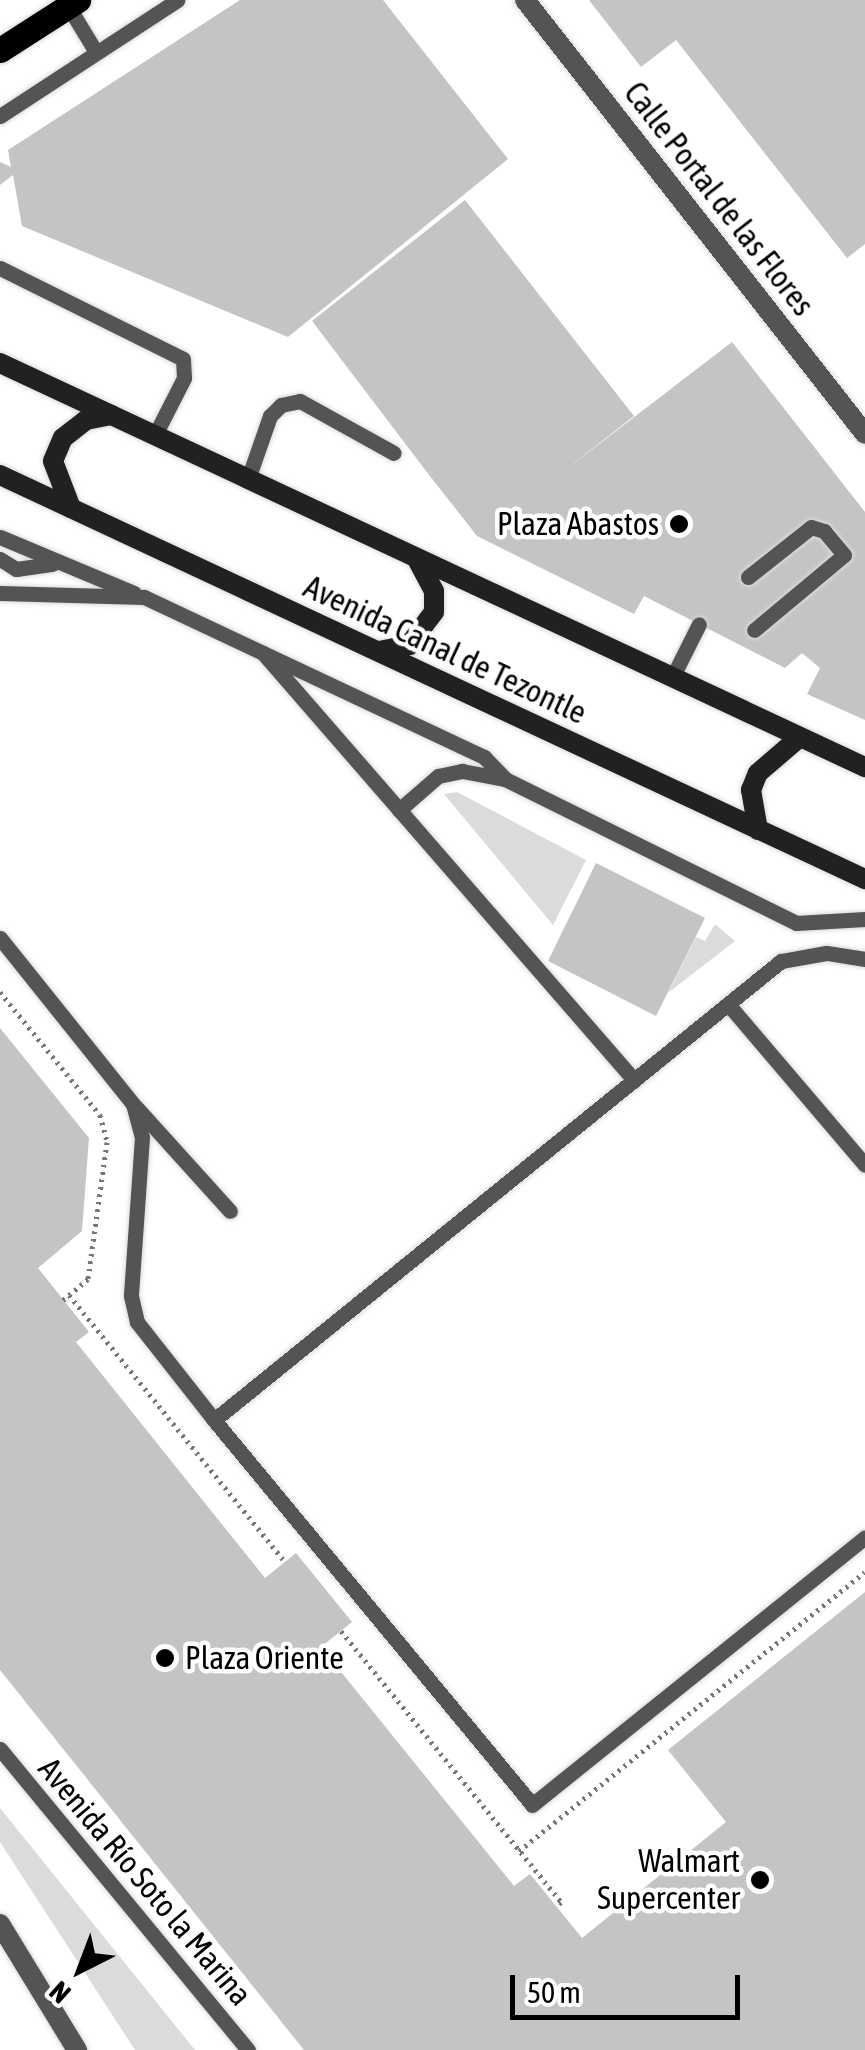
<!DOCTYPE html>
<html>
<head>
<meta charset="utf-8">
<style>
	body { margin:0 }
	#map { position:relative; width:865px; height:2050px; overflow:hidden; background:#fff; font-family:"Asap Condensed",sans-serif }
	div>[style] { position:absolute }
	.green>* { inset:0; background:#dbdbdb }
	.building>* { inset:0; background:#c4c4c4 }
	.path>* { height:5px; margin-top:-2.5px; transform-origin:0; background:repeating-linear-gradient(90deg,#767676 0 2.5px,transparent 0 7.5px) }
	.roads { filter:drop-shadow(0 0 2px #dbdbdb) drop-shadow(0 0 2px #dbdbdb) }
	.service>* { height:15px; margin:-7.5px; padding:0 7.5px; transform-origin:7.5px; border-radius:7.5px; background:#545454 }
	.minor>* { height:20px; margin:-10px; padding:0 10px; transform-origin:10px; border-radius:10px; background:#545454 }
	.secondary>* { height:20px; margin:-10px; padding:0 10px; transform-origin:10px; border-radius:10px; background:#212121 }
	.primary>* { height:25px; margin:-12.5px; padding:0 12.5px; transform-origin:12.5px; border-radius:12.5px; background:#000 }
	.dots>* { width:28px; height:28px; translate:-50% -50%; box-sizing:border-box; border:5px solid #fff; border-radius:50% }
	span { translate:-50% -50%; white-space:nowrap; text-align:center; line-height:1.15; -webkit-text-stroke:9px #fff; paint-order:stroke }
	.street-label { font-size:32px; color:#000 }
	.poi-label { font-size:32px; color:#000 }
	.right { translate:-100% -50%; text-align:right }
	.left { translate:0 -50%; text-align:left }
	.north { position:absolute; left:30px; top:1920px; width:100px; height:100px; -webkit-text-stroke:8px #fff; paint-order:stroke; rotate:222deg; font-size:28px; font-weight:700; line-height:40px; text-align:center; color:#000 }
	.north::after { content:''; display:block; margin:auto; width:35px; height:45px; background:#000; clip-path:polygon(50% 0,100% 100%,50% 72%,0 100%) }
	.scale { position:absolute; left:510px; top:1975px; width:230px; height:45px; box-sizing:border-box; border:5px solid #000; border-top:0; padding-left:12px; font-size:30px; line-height:35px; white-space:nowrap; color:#000; -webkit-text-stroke:8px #fff; paint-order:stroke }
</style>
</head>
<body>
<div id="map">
	<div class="green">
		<i style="clip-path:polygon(457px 792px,586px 860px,553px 925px,444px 794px)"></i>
		<i style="clip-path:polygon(715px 924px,735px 941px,668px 993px,696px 937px,705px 941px)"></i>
		<i style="clip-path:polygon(0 1808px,195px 2050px,135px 2050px,0 1842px)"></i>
	</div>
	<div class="building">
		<i style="clip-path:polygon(240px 0,383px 0,508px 159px,288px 337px,22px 226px,13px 175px,0 185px,0 162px,11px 167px,8px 150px)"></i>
		<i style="clip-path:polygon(589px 0,865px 0,865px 244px,847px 258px,676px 40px,641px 67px)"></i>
		<i style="clip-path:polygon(465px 200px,634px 416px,560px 474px,732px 342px,865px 512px,865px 720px,807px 694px,820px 668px,802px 653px,785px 668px,644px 596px,634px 614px,477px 536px,426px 471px,312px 321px)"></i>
		<i style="clip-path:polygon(596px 863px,705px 918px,656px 1016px,548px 961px)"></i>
		<i style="clip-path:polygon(0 1028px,89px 1138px,82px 1231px,38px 1268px,89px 1332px,76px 1342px,265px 1578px,296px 1553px,352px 1622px,321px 1647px,514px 1886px,530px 1874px,582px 1938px,726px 1822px,668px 1750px,865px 1592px,865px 2050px,304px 2050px,0 1670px)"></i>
	</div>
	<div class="path">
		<i style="left:0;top:992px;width:159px;rotate:50.9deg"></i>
		<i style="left:100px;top:1115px;width:28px;rotate:75deg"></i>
		<i style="left:107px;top:1142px;width:138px;rotate:97.9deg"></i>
		<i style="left:88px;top:1279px;width:25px;rotate:140deg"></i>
		<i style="left:63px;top:1300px;width:8px;rotate:-40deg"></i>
		<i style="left:69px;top:1295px;width:343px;rotate:51deg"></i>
		<i style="left:341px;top:1631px;width:349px;rotate:50.9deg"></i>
		<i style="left:561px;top:1902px;width:6px;rotate:141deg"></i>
		<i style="left:519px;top:1851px;width:444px;rotate:-38.9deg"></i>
	</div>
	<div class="roads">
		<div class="service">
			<i style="left:68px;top:6px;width:54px;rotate:58.7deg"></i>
			<i style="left:0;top:116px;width:212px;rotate:-33.2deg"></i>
			<i style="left:0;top:268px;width:204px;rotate:26.4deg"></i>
			<i style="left:183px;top:359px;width:19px;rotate:87deg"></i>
			<i style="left:184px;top:378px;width:64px;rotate:117deg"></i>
			<i style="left:248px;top:479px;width:67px;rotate:-70.8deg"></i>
			<i style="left:270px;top:416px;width:16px;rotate:-45deg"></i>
			<i style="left:281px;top:405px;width:19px;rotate:-12deg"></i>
			<i style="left:300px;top:401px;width:107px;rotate:29deg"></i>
			<i style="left:0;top:537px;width:145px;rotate:22.7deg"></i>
			<i style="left:0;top:559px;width:19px;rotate:32deg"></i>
			<i style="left:16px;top:569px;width:37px;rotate:-8deg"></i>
			<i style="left:748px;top:577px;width:80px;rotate:-38.4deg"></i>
			<i style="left:811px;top:527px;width:14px;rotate:17deg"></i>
			<i style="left:824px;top:531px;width:31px;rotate:50deg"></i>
			<i style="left:844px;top:555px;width:117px;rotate:140.2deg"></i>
			<i style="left:0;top:593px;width:144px;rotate:1.6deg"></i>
			<i style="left:144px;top:597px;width:376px;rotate:25.2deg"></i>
			<i style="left:484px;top:757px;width:30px;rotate:46deg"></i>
			<i style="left:505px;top:779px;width:325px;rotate:26.3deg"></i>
			<i style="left:796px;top:923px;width:69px;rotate:-3.3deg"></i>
			<i style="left:263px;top:653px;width:566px;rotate:49.01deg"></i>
			<i style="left:672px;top:678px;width:60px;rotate:-63.4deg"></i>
			<i style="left:399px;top:810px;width:52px;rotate:-41.1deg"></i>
			<i style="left:438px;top:776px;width:25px;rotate:-12deg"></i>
			<i style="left:462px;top:771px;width:44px;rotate:10.5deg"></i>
			<i style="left:0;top:938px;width:213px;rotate:51.3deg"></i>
			<i style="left:133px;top:1104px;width:34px;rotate:75deg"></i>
			<i style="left:142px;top:1137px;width:159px;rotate:94deg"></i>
			<i style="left:131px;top:1296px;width:27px;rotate:77deg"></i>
			<i style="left:137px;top:1322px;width:125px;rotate:51.8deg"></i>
			<i style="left:865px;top:959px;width:39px;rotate:-171deg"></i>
			<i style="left:826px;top:953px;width:46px;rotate:169.9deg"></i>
			<i style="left:781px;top:961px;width:729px;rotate:141.01deg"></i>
			<i style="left:214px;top:1420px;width:499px;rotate:50.4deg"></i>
			<i style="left:532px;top:1805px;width:427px;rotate:-38.8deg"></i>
			<i style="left:728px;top:1004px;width:211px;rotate:49.6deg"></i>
			<i style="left:136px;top:1107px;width:140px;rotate:47.9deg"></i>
			<i style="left:0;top:1749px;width:390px;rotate:50.5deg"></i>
		</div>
		<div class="minor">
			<i style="left:525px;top:0;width:551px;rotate:51.92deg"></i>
			<i style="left:0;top:1924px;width:148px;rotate:58.6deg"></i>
		</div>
		<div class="secondary">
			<i style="left:0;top:363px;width:955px;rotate:25.04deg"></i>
			<i style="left:0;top:475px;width:955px;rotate:25.04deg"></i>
			<i style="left:71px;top:508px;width:50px;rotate:-111deg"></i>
			<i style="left:53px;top:461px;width:25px;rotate:-67deg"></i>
			<i style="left:63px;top:438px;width:29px;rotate:-38deg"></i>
			<i style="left:86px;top:420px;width:26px;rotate:-11deg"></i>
			<i style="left:379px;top:651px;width:31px;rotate:-11deg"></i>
			<i style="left:409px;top:645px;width:41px;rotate:-52.9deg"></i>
			<i style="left:434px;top:612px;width:21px;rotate:-90deg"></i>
			<i style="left:434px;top:591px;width:36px;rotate:-118deg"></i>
			<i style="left:758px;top:830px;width:41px;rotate:-99.9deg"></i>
			<i style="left:751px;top:790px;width:18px;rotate:-68deg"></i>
			<i style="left:758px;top:773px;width:55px;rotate:-40.6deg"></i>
		</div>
		<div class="primary">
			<i style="left:0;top:50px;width:93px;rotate:-32.7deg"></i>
		</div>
	</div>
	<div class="dots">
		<i style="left:679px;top:524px;background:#000"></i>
		<i style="left:165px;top:1658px;background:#000"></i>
		<i style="left:760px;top:1880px;background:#000"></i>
	</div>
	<div class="street-label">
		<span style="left:719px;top:199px;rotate:52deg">Calle Portal de las Flores</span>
		<span style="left:445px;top:650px;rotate:25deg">Avenida Canal de Tezontle</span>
		<span style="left:145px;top:1882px;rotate:50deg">Avenida Río Soto la Marina</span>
	</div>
	<div class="poi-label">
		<span class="right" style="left:659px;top:524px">Plaza Abastos</span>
		<span class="left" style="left:185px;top:1658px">Plaza Oriente</span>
		<span class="right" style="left:740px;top:1880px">Walmart<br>Supercenter</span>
	</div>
	<div class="north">N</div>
	<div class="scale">50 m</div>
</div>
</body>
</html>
